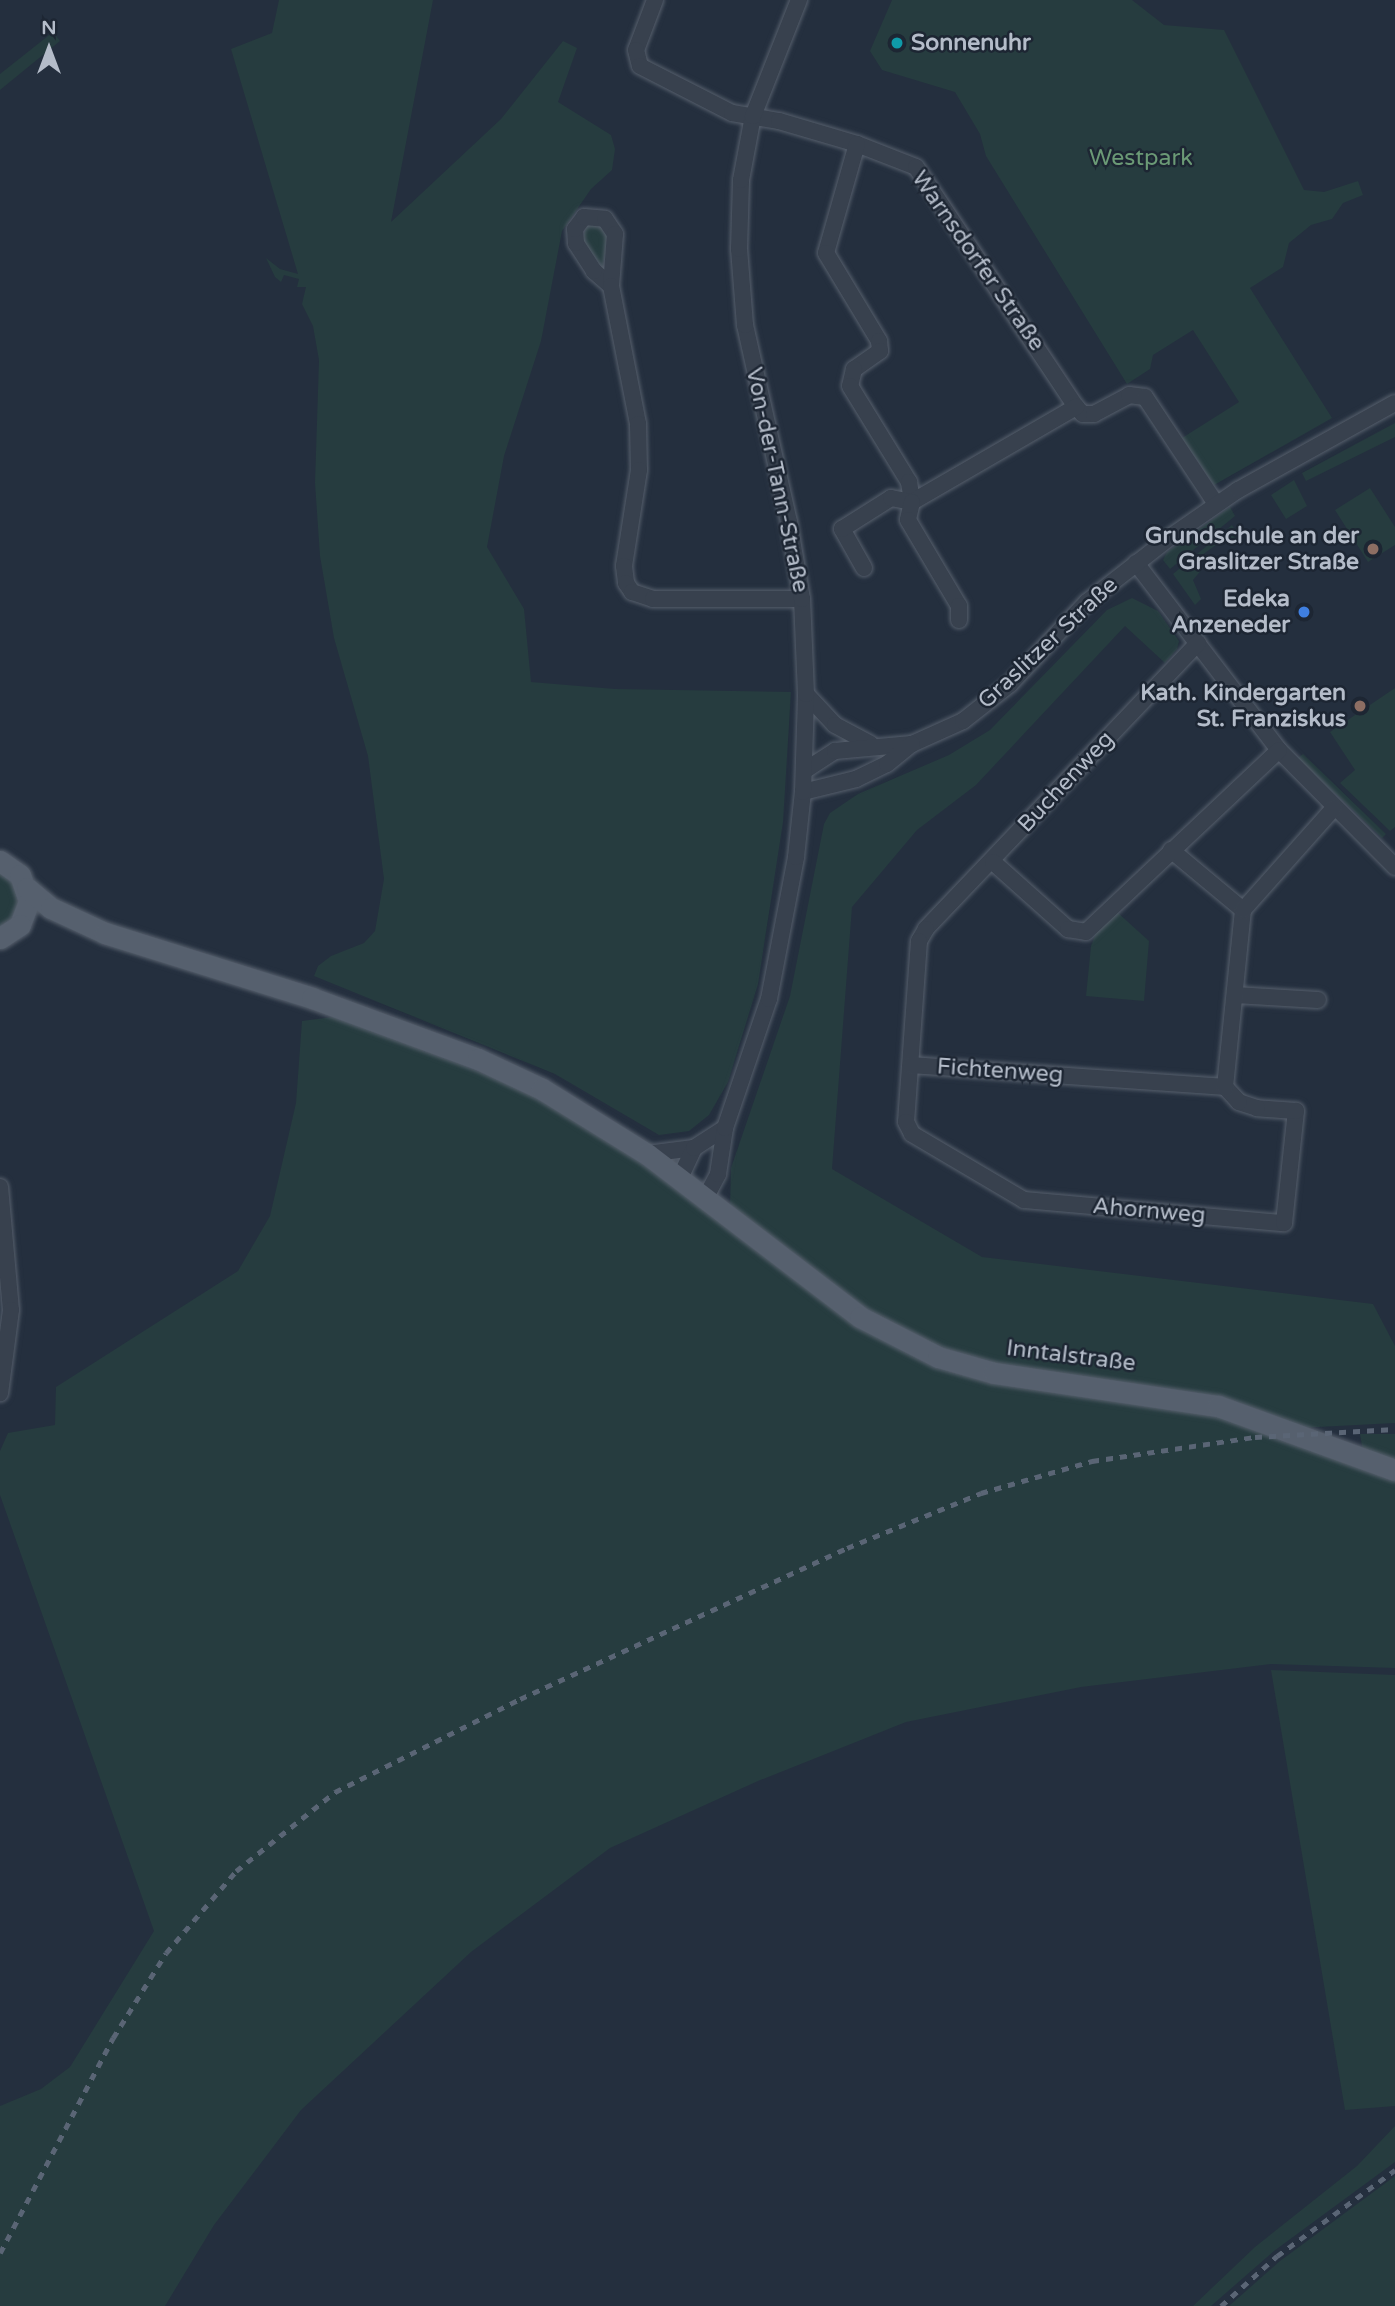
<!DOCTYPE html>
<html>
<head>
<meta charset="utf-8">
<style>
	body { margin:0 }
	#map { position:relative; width:1395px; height:2306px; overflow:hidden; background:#242f3e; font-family:"Varela Round",sans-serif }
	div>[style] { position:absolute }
	.green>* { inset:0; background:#263c3f }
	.roads { filter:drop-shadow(0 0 2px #565f6c) drop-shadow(0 0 2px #565f6c) }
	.minor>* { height:16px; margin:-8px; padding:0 8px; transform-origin:8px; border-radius:8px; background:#38414e }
	.major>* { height:21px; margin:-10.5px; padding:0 10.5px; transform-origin:10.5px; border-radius:10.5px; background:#56606e }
	.rail>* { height:4.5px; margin-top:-2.25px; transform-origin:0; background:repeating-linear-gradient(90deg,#5a6575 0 7px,transparent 0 14px) }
	.dots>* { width:19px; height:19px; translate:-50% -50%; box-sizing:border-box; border:4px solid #1d2633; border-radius:50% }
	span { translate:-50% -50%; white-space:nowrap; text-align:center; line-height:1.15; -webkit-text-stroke:5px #1d2633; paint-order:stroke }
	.poi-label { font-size:23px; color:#b4bcc9; font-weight:700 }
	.left { translate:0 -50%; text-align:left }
	.right { translate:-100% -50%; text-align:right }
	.park-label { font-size:23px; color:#6b9a76 }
	.street-label { font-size:23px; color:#b4bcc9 }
	.north { position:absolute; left:14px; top:14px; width:70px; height:70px; -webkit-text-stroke:5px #1d2633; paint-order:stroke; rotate:0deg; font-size:19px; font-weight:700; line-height:28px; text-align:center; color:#b4bcc9 }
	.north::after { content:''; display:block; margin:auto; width:24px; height:32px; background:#b4bcc9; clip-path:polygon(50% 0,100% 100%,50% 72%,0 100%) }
</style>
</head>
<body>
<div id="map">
	<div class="green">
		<i style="clip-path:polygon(279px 0,433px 0,391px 222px,501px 119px,563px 41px,577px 48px,558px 102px,611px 135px,615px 149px,612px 170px,591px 189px,562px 231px,541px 341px,504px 456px,487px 547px,524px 609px,531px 682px,615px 689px,791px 692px,783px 822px,758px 984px,728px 1082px,709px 1115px,689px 1131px,659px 1135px,555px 1074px,314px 976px,318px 966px,331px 956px,364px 943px,375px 931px,384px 879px,368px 756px,334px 638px,320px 556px,315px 483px,319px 360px,313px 326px,302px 304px,306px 287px,297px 287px,299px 279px,284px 275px,281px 282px,275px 277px,266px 258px,280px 269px,298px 274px,231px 49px,272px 33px)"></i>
		<i style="clip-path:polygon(892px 0,1132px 0,1164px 25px,1224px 30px,1304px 190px,1324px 192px,1358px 181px,1363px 195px,1343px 203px,1332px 219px,1311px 225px,1289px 243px,1283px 267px,1250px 288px,1332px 418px,1214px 485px,1182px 438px,1239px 402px,1193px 330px,1153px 355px,1150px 369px,1127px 384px,986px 156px,980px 134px,955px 92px,882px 70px,870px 51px)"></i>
		<i style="clip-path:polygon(53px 32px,60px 41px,0 90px,0 74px)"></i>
		<i style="clip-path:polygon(587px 225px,603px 226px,607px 236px,603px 268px,582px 240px)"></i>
		<i style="clip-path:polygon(1395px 423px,1395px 437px,1306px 481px,1302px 473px)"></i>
		<i style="clip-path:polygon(1294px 480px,1307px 506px,1286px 519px,1271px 495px)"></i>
		<i style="clip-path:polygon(1370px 488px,1395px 527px,1395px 545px,1368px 562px,1335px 510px)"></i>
		<i style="clip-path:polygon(1230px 507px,1235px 516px,1170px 569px,1163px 560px,1167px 552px)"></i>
		<i style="clip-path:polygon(1232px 525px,1241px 540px,1236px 544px,1224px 539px,1194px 561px,1203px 568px,1193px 580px,1201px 599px,1195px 605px,1173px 574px)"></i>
		<i style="clip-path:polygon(1132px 598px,1158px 611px,1179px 641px,1177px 649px,1165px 663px,1125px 626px,976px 785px,917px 830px,852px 907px,832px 1169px,982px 1257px,1373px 1304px,1395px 1346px,1395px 1423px,1299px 1428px,1198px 1393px,964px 1360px,887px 1326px,730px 1209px,731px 1168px,790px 996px,824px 824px,830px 813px,858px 794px,949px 755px,990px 730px,1107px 610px)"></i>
		<i style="clip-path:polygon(1395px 688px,1395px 827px,1390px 831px,1340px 783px,1355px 770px,1330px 732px)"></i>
		<i style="clip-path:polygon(1303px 754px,1386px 834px,1382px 838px,1298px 758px)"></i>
		<i style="clip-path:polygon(0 868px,8px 872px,21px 894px,15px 917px,0 928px)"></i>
		<i style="clip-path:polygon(1117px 912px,1149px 941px,1144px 1001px,1086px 996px,1091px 946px,1096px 933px)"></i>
		<i style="clip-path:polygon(340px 1016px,539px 1096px,599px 1132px,857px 1322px,913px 1353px,1215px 1412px,1395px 1477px,1395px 1668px,1271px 1664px,1081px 1687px,906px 1722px,758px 1781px,610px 1848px,471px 1952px,301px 2110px,214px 2225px,165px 2306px,0 2306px,0 2106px,41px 2089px,70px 2067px,154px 1931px,0 1495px,0 1451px,8px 1433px,55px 1425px,56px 1387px,238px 1271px,270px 1216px,296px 1103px,302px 1021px)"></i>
		<i style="clip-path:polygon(1360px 1434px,1395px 1434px,1395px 1462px,1363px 1452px)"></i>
		<i style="clip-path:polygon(1271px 1670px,1395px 1675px,1395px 2106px,1345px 2110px)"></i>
		<i style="clip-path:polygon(1395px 2126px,1395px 2162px,1274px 2251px,1211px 2306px,1193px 2306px,1255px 2247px,1357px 2166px)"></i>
		<i style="clip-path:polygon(1395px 2176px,1395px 2306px,1229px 2306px,1280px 2261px)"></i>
	</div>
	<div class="roads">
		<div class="minor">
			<i style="left:655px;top:0;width:53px;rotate:110.8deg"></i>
			<i style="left:636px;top:50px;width:16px;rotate:76deg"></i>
			<i style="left:640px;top:66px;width:103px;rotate:27.1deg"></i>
			<i style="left:732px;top:113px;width:48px;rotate:9.7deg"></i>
			<i style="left:779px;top:121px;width:81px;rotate:16.4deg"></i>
			<i style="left:857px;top:144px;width:63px;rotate:21.3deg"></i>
			<i style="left:916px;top:167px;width:288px;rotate:56.3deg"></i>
			<i style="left:1076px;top:407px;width:10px;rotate:45deg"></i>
			<i style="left:1083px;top:414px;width:11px"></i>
			<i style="left:1094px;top:414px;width:40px;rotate:-28deg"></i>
			<i style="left:1129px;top:395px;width:16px;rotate:7deg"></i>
			<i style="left:1145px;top:397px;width:128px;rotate:56.4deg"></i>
			<i style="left:857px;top:144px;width:113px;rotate:105.9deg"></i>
			<i style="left:826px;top:253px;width:103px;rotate:58.9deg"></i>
			<i style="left:879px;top:341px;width:10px;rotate:84deg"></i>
			<i style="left:880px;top:351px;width:32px;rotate:145deg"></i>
			<i style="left:854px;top:369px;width:17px;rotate:103deg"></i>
			<i style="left:850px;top:386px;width:113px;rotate:58.4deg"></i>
			<i style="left:909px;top:482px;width:20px;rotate:81deg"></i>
			<i style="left:912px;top:502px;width:190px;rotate:-30.1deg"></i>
			<i style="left:611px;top:286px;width:23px;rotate:-139deg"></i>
			<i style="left:594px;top:271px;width:33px;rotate:-123deg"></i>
			<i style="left:576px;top:243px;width:14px;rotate:-94deg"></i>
			<i style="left:575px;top:229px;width:15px;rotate:-53deg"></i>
			<i style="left:584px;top:217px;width:21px;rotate:5deg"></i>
			<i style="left:605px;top:219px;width:18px;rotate:56deg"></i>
			<i style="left:615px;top:234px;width:52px;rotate:94.4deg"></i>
			<i style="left:611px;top:286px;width:141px;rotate:78.9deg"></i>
			<i style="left:638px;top:424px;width:46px;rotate:88.8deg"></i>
			<i style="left:639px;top:470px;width:97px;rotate:98.9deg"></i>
			<i style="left:624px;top:566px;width:17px;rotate:83deg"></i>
			<i style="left:626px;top:583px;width:11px;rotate:56deg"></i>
			<i style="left:632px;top:592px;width:22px;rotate:18deg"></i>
			<i style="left:653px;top:599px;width:149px"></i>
			<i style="left:1136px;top:563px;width:235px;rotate:52.6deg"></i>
			<i style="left:1279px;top:750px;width:165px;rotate:45.2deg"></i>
			<i style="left:864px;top:568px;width:45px;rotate:-119.4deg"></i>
			<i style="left:842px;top:529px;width:58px;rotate:-32.3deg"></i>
			<i style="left:891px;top:498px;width:21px;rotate:11deg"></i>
			<i style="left:912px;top:502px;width:18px;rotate:103deg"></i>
			<i style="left:908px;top:520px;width:100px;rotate:59.3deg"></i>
			<i style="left:959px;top:606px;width:14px;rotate:90deg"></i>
			<i style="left:1198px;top:643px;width:395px;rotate:133.6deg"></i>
			<i style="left:926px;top:929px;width:14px;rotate:120deg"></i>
			<i style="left:919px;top:941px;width:181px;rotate:94.1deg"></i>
			<i style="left:906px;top:1122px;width:13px;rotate:63deg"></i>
			<i style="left:912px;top:1134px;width:130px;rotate:30.5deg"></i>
			<i style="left:1024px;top:1200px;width:261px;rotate:5.1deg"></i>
			<i style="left:1284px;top:1223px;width:113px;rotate:-83.9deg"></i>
			<i style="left:1296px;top:1111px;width:39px;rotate:-176deg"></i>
			<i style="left:1257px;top:1108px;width:19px;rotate:-162deg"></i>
			<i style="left:1239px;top:1102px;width:21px;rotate:-133deg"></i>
			<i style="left:806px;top:694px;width:42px;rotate:46.9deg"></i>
			<i style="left:835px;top:725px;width:40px;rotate:28deg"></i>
			<i style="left:804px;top:771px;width:37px;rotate:-33deg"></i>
			<i style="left:835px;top:751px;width:77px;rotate:-5.2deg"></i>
			<i style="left:912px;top:744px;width:56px;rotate:-24.3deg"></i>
			<i style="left:963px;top:721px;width:60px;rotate:-38.2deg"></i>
			<i style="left:1010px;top:684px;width:112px;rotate:-46.8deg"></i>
			<i style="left:1087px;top:602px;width:109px;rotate:-37.9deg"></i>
			<i style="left:1173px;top:535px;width:79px;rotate:-34.7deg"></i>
			<i style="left:1238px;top:490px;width:179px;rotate:-29deg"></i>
			<i style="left:803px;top:792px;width:55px;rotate:-13.8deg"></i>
			<i style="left:856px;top:779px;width:34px;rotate:-26deg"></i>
			<i style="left:887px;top:764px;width:32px;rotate:-39deg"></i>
			<i style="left:1171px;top:850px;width:94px;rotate:39.8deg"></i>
			<i style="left:993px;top:862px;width:101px;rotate:41.8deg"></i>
			<i style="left:1068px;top:929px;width:18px;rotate:9deg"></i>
			<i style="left:1086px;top:932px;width:265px;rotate:-43.3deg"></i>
			<i style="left:1235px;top:995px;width:83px;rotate:3.4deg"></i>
			<i style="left:911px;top:1065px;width:315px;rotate:4deg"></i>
			<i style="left:1225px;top:1087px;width:178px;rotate:-84.2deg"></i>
			<i style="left:1243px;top:910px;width:137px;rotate:-48.3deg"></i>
			<i style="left:647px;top:1154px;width:47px;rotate:-7.3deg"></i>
			<i style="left:680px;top:1178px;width:33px;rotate:-65deg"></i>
			<i style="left:694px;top:1148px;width:37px;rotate:-33deg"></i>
			<i style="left:0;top:1187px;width:123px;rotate:84.9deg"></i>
			<i style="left:11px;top:1310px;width:84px;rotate:97.5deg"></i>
			<i style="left:706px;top:1197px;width:26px;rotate:-62deg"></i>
			<i style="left:718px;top:1174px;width:47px;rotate:-81.3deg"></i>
			<i style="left:725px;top:1128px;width:136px;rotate:-71.2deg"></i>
			<i style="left:769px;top:999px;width:145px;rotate:-79.2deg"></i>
			<i style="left:796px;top:857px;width:65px;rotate:-83.9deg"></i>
			<i style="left:803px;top:792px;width:98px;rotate:-88.2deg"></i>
			<i style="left:806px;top:694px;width:95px;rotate:-92.4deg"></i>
			<i style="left:802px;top:599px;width:78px;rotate:-99.6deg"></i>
			<i style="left:789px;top:522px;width:202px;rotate:-102.6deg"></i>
			<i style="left:745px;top:325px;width:76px;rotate:-94.5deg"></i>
			<i style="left:739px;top:249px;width:69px;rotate:-88.3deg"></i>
			<i style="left:741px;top:180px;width:65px;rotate:-79.4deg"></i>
			<i style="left:753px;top:116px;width:125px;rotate:-68.4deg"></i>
		</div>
		<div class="major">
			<i style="left:0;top:861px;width:24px;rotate:35deg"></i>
			<i style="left:20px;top:875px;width:28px;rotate:71deg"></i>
			<i style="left:29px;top:901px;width:26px;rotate:111deg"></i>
			<i style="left:20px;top:925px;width:24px;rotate:147deg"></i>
			<i style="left:27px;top:888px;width:31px;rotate:40deg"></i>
			<i style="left:51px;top:908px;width:60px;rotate:24.8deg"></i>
			<i style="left:105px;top:933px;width:217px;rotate:17.4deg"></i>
			<i style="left:312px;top:998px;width:177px;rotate:20.2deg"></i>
			<i style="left:478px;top:1059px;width:71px;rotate:25.1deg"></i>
			<i style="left:542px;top:1089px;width:123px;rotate:31.8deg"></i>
			<i style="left:647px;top:1154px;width:268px;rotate:37.4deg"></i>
			<i style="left:860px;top:1317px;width:88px;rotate:27.1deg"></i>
			<i style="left:938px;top:1357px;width:58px;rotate:15.9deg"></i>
			<i style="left:994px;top:1373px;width:226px;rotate:8.4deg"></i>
			<i style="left:1218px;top:1406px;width:188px;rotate:19.9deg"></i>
		</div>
	</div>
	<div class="rail">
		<i style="left:0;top:2253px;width:243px;rotate:-62.3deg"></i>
		<i style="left:113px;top:2038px;width:100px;rotate:-58.1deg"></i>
		<i style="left:166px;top:1953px;width:108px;rotate:-49.5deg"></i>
		<i style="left:236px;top:1871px;width:127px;rotate:-38.6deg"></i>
		<i style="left:335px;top:1792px;width:207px;rotate:-26.7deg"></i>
		<i style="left:520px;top:1699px;width:360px;rotate:-24.8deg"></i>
		<i style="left:847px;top:1548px;width:145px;rotate:-22.3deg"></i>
		<i style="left:981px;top:1493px;width:116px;rotate:-16.1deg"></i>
		<i style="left:1092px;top:1461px;width:165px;rotate:-8.4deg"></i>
		<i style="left:1255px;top:1437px;width:140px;rotate:-3.3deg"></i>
		<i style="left:1221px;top:2306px;width:75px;rotate:-41.8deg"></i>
		<i style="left:1277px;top:2256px;width:146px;rotate:-36.1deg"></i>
	</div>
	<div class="dots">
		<i style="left:897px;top:43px;background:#0f9aa8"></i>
		<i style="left:1373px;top:549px;background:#8d6e63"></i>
		<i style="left:1304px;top:612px;background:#3f7fe0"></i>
		<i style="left:1360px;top:706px;background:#8d6e63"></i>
	</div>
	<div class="poi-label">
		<span class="left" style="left:911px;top:43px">Sonnenuhr</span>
		<span class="right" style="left:1359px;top:549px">Grundschule an der<br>Graslitzer Straße</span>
		<span class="right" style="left:1290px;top:612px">Edeka<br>Anzeneder</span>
		<span class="right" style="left:1346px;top:706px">Kath. Kindergarten<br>St. Franziskus</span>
	</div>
	<div class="park-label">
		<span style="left:1141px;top:158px">Westpark</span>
	</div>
	<div class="street-label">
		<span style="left:978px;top:261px;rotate:55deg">Warnsdorfer Straße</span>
		<span style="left:777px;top:480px;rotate:78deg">Von-der-Tann-Straße</span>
		<span style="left:1048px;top:643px;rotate:-43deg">Graslitzer Straße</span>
		<span style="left:1066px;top:782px;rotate:-47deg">Buchenweg</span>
		<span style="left:1000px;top:1071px;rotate:4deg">Fichtenweg</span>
		<span style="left:1149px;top:1211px;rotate:5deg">Ahornweg</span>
		<span style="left:1071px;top:1356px;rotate:7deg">Inntalstraße</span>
	</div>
	<div class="north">N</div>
</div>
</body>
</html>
